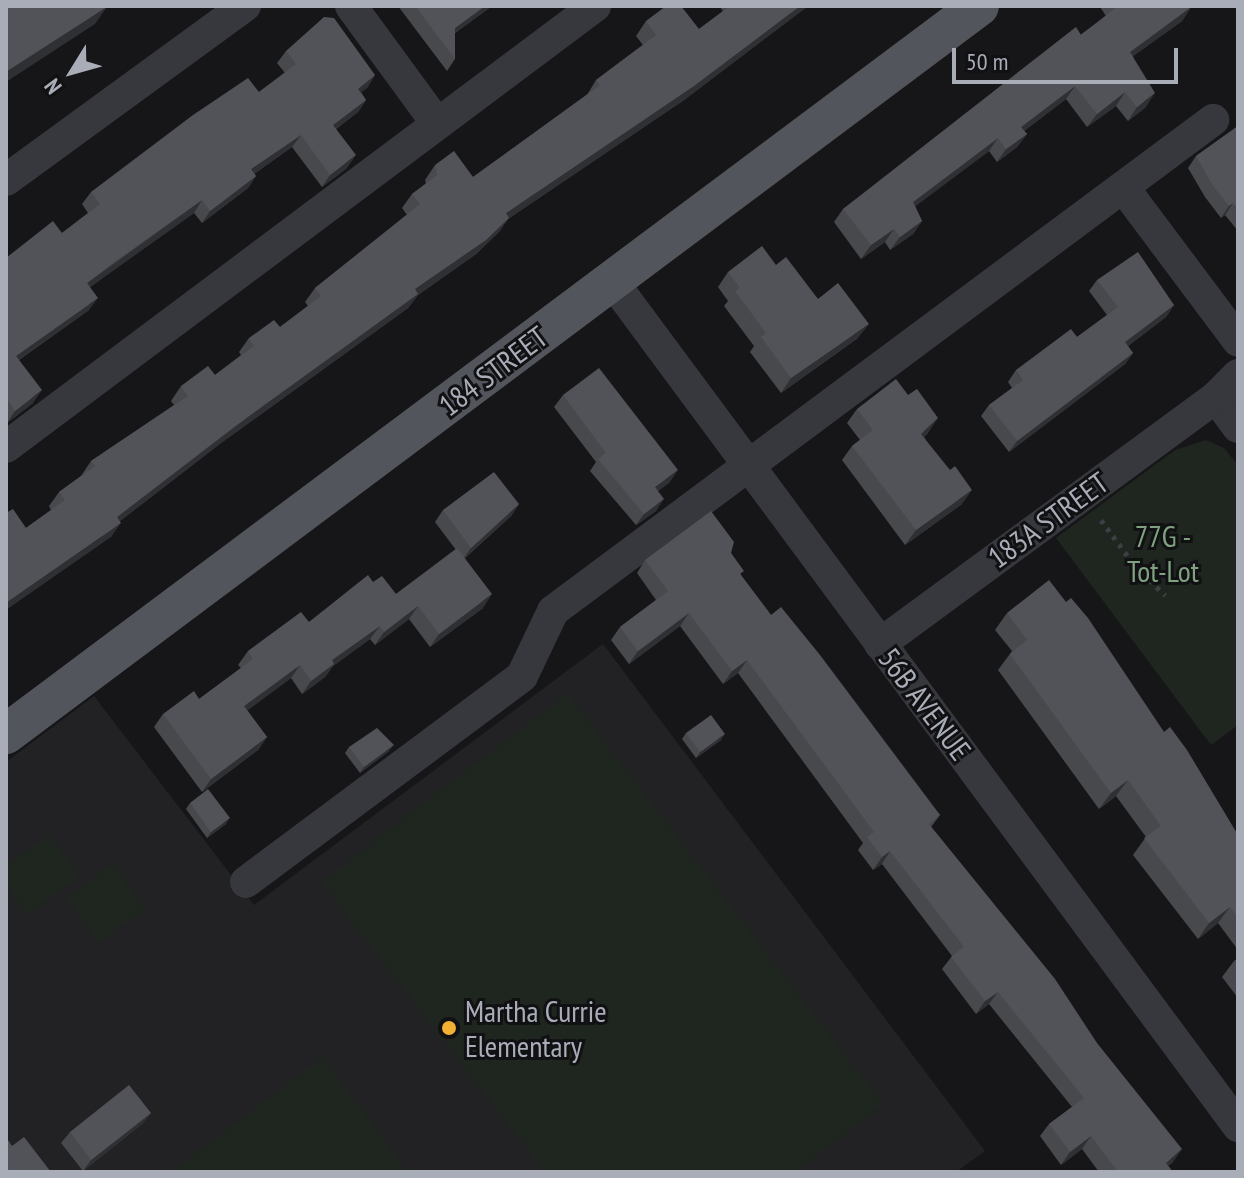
<!DOCTYPE html>
<html>
<head>
<meta charset="utf-8">
<style>
	body { margin:0 }
	#map { position:relative; width:1244px; height:1178px; overflow:hidden; background:#161618; font-family:"PT Sans Narrow",sans-serif }
	div>[style] { position:absolute }
	.built>* { inset:0; background:#222225 }
	.green>* { inset:0; background:#1e261f }
	.path>* { height:5px; margin-top:-2.5px; transform-origin:0; background:repeating-linear-gradient(90deg,#3d3f44 0 4px,transparent 0 10px) }
	.minor>* { height:32px; margin:-16px; padding:0 16px; transform-origin:16px; border-radius:16px; background:#37383d }
	.major>* { height:40px; margin:-20px; padding:0 20px; transform-origin:20px; border-radius:20px; background:#53555c }
	.wall>* { inset:0; background:#47494d }
	.shaded-wall>* { inset:0; background:#2f3033 }
	.building>* { inset:0; background:#525359 }
	.dots>* { width:22px; height:22px; translate:-50% -50%; box-sizing:border-box; border:4px solid #111113; border-radius:50% }
	span { translate:-50% -50%; white-space:nowrap; text-align:center; line-height:1.15; -webkit-text-stroke:6px #111113; paint-order:stroke }
	.street-label { font-size:30px; color:#a8adb8 }
	.park-label { font-size:30px; color:#7fa381 }
	.poi-label { font-size:30px; color:#a8adb8 }
	.left { translate:0 -50%; text-align:left }
	.frame { position:absolute; inset:0; border:8px solid #a8adb8; pointer-events:none }
	.north { position:absolute; left:32px; top:32px; width:80px; height:80px; -webkit-text-stroke:6px #111113; paint-order:stroke; rotate:233deg; font-size:22px; font-weight:700; line-height:32px; text-align:center; color:#a8adb8 }
	.north::after { content:''; display:block; margin:auto; width:28px; height:36px; background:#a8adb8; clip-path:polygon(50% 0,100% 100%,50% 72%,0 100%) }
	.scale { position:absolute; left:952px; top:48px; width:226px; height:36px; box-sizing:border-box; border:4px solid #a8adb8; border-top:0; padding-left:10px; font-size:24px; line-height:28px; white-space:nowrap; color:#a8adb8; -webkit-text-stroke:6px #111113; paint-order:stroke }
</style>
</head>
<body>
<div id="map">
	<div class="built">
		<i style="clip-path:polygon(603px 644px,985px 1151px,956px 1172px,6px 1172px,6px 762px,94px 696px,254px 905px)"></i>
	</div>
	<div class="green">
		<i style="clip-path:polygon(1206px 440px,1224px 448px,1238px 465px,1238px 725px,1211px 745px,1056px 538px,1175px 450px)"></i>
		<i style="clip-path:polygon(567px 693px,883px 1104px,796px 1172px,545px 1172px,321px 882px)"></i>
		<i style="clip-path:polygon(49px 834px,79px 877px,27px 914px,6px 884px,6px 865px)"></i>
		<i style="clip-path:polygon(112px 864px,145px 910px,98px 943px,66px 897px)"></i>
		<i style="clip-path:polygon(322px 1057px,408px 1172px,170px 1172px)"></i>
	</div>
	<div class="path">
		<i style="left:1101px;top:520px;width:57px;rotate:53.5deg"></i>
		<i style="left:1135px;top:566px;width:42px;rotate:44deg"></i>
	</div>
	<div class="minor">
		<i style="left:351px;top:6px;width:144px;rotate:53.8deg"></i>
		<i style="left:6px;top:180px;width:296px;rotate:-36.1deg"></i>
		<i style="left:1123px;top:187px;width:192px;rotate:53.2deg"></i>
		<i style="left:612px;top:281px;width:1052px;rotate:53.47deg"></i>
		<i style="left:1216px;top:397px;width:37px;rotate:54deg"></i>
		<i style="left:6px;top:447px;width:736px;rotate:-36.82deg"></i>
		<i style="left:880px;top:644px;width:417px;rotate:-36.3deg"></i>
		<i style="left:1216px;top:397px;width:31px;rotate:-45deg"></i>
		<i style="left:246px;top:882px;width:344px;rotate:-36.7deg"></i>
		<i style="left:522px;top:676px;width:72px;rotate:-64.5deg"></i>
		<i style="left:553px;top:611px;width:823px;rotate:-36.65deg"></i>
	</div>
	<div class="major">
		<i style="left:6px;top:734px;width:1215px;rotate:-36.8deg"></i>
	</div>
	<div class="wall">
		<i style="clip-path:polygon(398px 6px,492px 6px,455px 33px,455px 59px,447px 71px)"></i>
		<i style="clip-path:polygon(719px 6px,808px 6px,684px 100px,508px 219px,499px 232px,476px 254px,418px 295px,408px 308px,221px 443px,120px 521px,111px 537px,26px 528px,51px 510px,49px 506px,59px 492px,81px 476px,91px 461px,174px 405px,171px 401px,181px 386px,215px 375px,241px 355px,239px 352px,249px 338px,280px 327px,308px 306px,305px 302px,315px 288px,407px 215px,402px 208px,412px 194px,426px 184px,425px 180px,435px 165px,473px 177px,587px 95px,596px 80px,643px 45px,636px 36px,646px 21px,699px 29px,723px 11px)"></i>
		<i style="clip-path:polygon(1101px 6px,1190px 6px,1191px 7px,1182px 21px,1133px 56px,1146px 107px,1128px 121px,1116px 106px,1087px 127px,1066px 99px,1024px 131px,1027px 134px,1017px 147px,997px 162px,989px 151px,915px 206px,922px 221px,913px 234px,890px 250px,885px 242px,861px 259px,834px 222px,843px 209px,1106px 16px,1100px 7px)"></i>
		<i style="clip-path:polygon(286px 51px,375px 75px,367px 88px,361px 92px,366px 100px,358px 112px,336px 129px,347px 168px,322px 187px,292px 147px,254px 174px,256px 176px,248px 188px,202px 223px,194px 213px,109px 273px,90px 287px,89px 310px,19px 360px,33px 403px,7px 423px,6px 258px,62px 233px,88px 213px,82px 204px,91px 192px,259px 92px,285px 73px,277px 63px)"></i>
		<i style="clip-path:polygon(1238px 126px,1238px 231px,1225px 215px,1221px 218px,1205px 197px,1188px 168px,1196px 156px)"></i>
		<i style="clip-path:polygon(776px 265px,818px 299px,858px 338px,781px 393px,750px 352px,754px 346px,724px 306px,728px 301px,718px 287px,728px 272px)"></i>
		<i style="clip-path:polygon(1097px 280px,1174px 305px,1166px 317px,1128px 346px,1133px 353px,1125px 364px,1009px 452px,981px 416px,989px 405px,1012px 388px,1008px 382px,1016px 370px,1077px 337px,1107px 315px,1089px 291px)"></i>
		<i style="clip-path:polygon(563px 395px,670px 482px,658px 491px,656px 511px,636px 525px,590px 471px,596px 462px,554px 407px)"></i>
		<i style="clip-path:polygon(857px 409px,928px 433px,924px 437px,962px 504px,905px 545px,842px 460px,852px 446px,860px 440px,847px 423px)"></i>
		<i style="clip-path:polygon(519px 504px,511px 516px,465px 558px,483px 608px,430px 647px,409px 619px,375px 645px,370px 639px,333px 666px,325px 677px,302px 694px,291px 678px,247px 710px,267px 737px,258px 750px,202px 792px,154px 727px,163px 714px,199px 699px,241px 668px,238px 665px,248px 651px,309px 622px,373px 582px,396px 594px,456px 550px,435px 522px,443px 510px)"></i>
		<i style="clip-path:polygon(731px 553px,741px 575px,771px 615px,940px 815px,931px 827px,1173px 1162px,1168px 1166px,1173px 1172px,1099px 1172px,1082px 1149px,1061px 1165px,1040px 1136px,1049px 1124px,1072px 1107px,989px 1004px,976px 1014px,942px 969px,952px 956px,882px 864px,873px 870px,858px 850px,863px 843px,738px 673px,723px 684px,680px 626px,629px 664px,611px 640px,620px 627px,656px 600px,637px 573px,645px 560px)"></i>
		<i style="clip-path:polygon(1007px 613px,1164px 732px,1238px 835px,1238px 950px,1218px 923px,1198px 939px,1133px 855px,1146px 837px,1116px 796px,1099px 809px,998px 670px,1012px 651px,995px 630px)"></i>
		<i style="clip-path:polygon(686px 733px,721px 740px,696px 758px,682px 739px)"></i>
		<i style="clip-path:polygon(349px 747px,389px 751px,360px 773px,345px 753px)"></i>
		<i style="clip-path:polygon(190px 803px,226px 824px,207px 838px,186px 809px)"></i>
		<i style="clip-path:polygon(1238px 958px,1238px 998px,1222px 977px,1234px 961px)"></i>
		<i style="clip-path:polygon(151px 1113px,142px 1124px,83px 1171px,61px 1143px,70px 1132px)"></i>
	</div>
	<div class="shaded-wall">
		<i style="clip-path:polygon(485px 6px,492px 6px,446px 39px,455px 28px)"></i>
		<i style="clip-path:polygon(800px 6px,808px 6px,684px 100px,508px 219px,499px 232px,476px 254px,418px 295px,408px 308px,221px 443px,107px 531px,117px 517px,415px 289px,506px 213px)"></i>
		<i style="clip-path:polygon(107px 7px,95px 24px,6px 82px,6px 72px)"></i>
		<i style="clip-path:polygon(1191px 7px,1182px 21px,1121px 65px,1130px 52px)"></i>
		<i style="clip-path:polygon(375px 75px,367px 88px,349px 101px,358px 89px)"></i>
		<i style="clip-path:polygon(1075px 86px,1066px 99px,1012px 140px,1021px 127px)"></i>
		<i style="clip-path:polygon(1125px 92px,1116px 106px,1087px 127px,1097px 114px)"></i>
		<i style="clip-path:polygon(1155px 93px,1146px 107px,1128px 121px,1137px 107px)"></i>
		<i style="clip-path:polygon(366px 100px,358px 112px,325px 137px,333px 125px)"></i>
		<i style="clip-path:polygon(1027px 134px,1017px 147px,997px 162px,1006px 149px)"></i>
		<i style="clip-path:polygon(301px 135px,292px 147px,243px 182px,251px 169px)"></i>
		<i style="clip-path:polygon(998px 138px,989px 151px,904px 215px,913px 202px)"></i>
		<i style="clip-path:polygon(356px 155px,347px 168px,322px 187px,330px 175px)"></i>
		<i style="clip-path:polygon(256px 176px,248px 188px,202px 223px,210px 211px)"></i>
		<i style="clip-path:polygon(202px 200px,194px 213px,78px 296px,87px 283px)"></i>
		<i style="clip-path:polygon(1233px 203px,1225px 215px,1221px 218px,1229px 206px)"></i>
		<i style="clip-path:polygon(922px 221px,913px 234px,890px 250px,900px 237px)"></i>
		<i style="clip-path:polygon(894px 229px,885px 242px,861px 259px,871px 245px)"></i>
		<i style="clip-path:polygon(98px 298px,89px 310px,7px 368px,16px 356px)"></i>
		<i style="clip-path:polygon(1174px 305px,1166px 317px,1117px 354px,1125px 342px)"></i>
		<i style="clip-path:polygon(869px 324px,858px 338px,781px 393px,791px 378px)"></i>
		<i style="clip-path:polygon(1133px 353px,1125px 364px,1009px 452px,1017px 441px)"></i>
		<i style="clip-path:polygon(42px 390px,33px 403px,7px 423px,15px 411px)"></i>
		<i style="clip-path:polygon(938px 418px,928px 433px,911px 448px,921px 434px)"></i>
		<i style="clip-path:polygon(678px 470px,670px 482px,647px 499px,655px 487px)"></i>
		<i style="clip-path:polygon(972px 490px,962px 504px,905px 545px,916px 530px)"></i>
		<i style="clip-path:polygon(664px 499px,656px 511px,636px 525px,644px 514px)"></i>
		<i style="clip-path:polygon(519px 504px,511px 516px,463px 559px,471px 548px)"></i>
		<i style="clip-path:polygon(121px 523px,111px 537px,6px 610px,6px 603px)"></i>
		<i style="clip-path:polygon(492px 594px,483px 608px,430px 647px,439px 634px)"></i>
		<i style="clip-path:polygon(418px 606px,409px 619px,375px 645px,384px 632px)"></i>
		<i style="clip-path:polygon(689px 613px,680px 626px,629px 664px,638px 651px)"></i>
		<i style="clip-path:polygon(380px 626px,370px 639px,333px 666px,325px 677px,302px 694px,311px 681px,332px 660px)"></i>
		<i style="clip-path:polygon(747px 660px,738px 673px,723px 684px,732px 671px)"></i>
		<i style="clip-path:polygon(300px 665px,291px 678px,235px 720px,244px 706px)"></i>
		<i style="clip-path:polygon(725px 734px,721px 740px,696px 758px,700px 752px)"></i>
		<i style="clip-path:polygon(267px 737px,258px 750px,202px 792px,211px 779px)"></i>
		<i style="clip-path:polygon(394px 745px,389px 751px,360px 773px,364px 767px)"></i>
		<i style="clip-path:polygon(1128px 780px,1116px 796px,1099px 809px,1111px 793px)"></i>
		<i style="clip-path:polygon(230px 818px,226px 824px,207px 838px,211px 832px)"></i>
		<i style="clip-path:polygon(890px 851px,882px 864px,873px 870px,882px 857px)"></i>
		<i style="clip-path:polygon(1230px 907px,1218px 923px,1198px 939px,1209px 923px)"></i>
		<i style="clip-path:polygon(998px 992px,989px 1004px,976px 1014px,985px 1001px)"></i>
		<i style="clip-path:polygon(151px 1113px,142px 1124px,83px 1171px,91px 1160px)"></i>
		<i style="clip-path:polygon(1091px 1136px,1082px 1149px,1061px 1165px,1070px 1152px)"></i>
		<i style="clip-path:polygon(1182px 1149px,1173px 1162px,1161px 1172px,1166px 1163px)"></i>
	</div>
	<div class="building">
		<i style="clip-path:polygon(6px 6px,106px 6px,107px 7px,6px 72px)"></i>
		<i style="clip-path:polygon(415px 6px,485px 6px,455px 28px,455px 59px)"></i>
		<i style="clip-path:polygon(666px 6px,681px 6px,699px 29px,730px 6px,800px 6px,694px 86px,506px 213px,509px 218px,486px 240px,415px 289px,418px 294px,231px 429px,117px 517px,121px 523px,6px 603px,6px 513px,13px 509px,26px 528px,65px 500px,59px 492px,95px 466px,91px 461px,188px 396px,181px 386px,208px 366px,215px 375px,254px 346px,249px 338px,274px 320px,280px 327px,321px 296px,315px 288px,420px 204px,412px 194px,437px 175px,435px 165px,454px 151px,473px 177px,600px 85px,596px 80px,656px 35px,646px 21px)"></i>
		<i style="clip-path:polygon(1118px 6px,1190px 6px,1191px 7px,1130px 52px,1155px 93px,1137px 107px,1125px 92px,1097px 114px,1075px 86px,1021px 127px,1027px 134px,1006px 149px,998px 138px,913px 202px,922px 221px,900px 237px,894px 229px,871px 245px,843px 209px,1076px 27px,1081px 35px)"></i>
		<i style="clip-path:polygon(324px 17px,334px 18px,375px 75px,358px 89px,366px 100px,333px 125px,356px 155px,330px 175px,301px 135px,251px 169px,256px 176px,210px 211px,202px 200px,117px 260px,87px 283px,98px 298px,16px 356px,42px 390px,15px 411px,6px 398px,6px 258px,53px 221px,62px 233px,100px 204px,91px 192px,193px 115px,248px 78px,259px 92px,296px 64px,286px 51px)"></i>
		<i style="clip-path:polygon(1238px 126px,1238px 209px,1233px 203px,1229px 206px,1213px 186px,1196px 156px)"></i>
		<i style="clip-path:polygon(762px 246px,776px 265px,786px 257px,818px 299px,838px 283px,869px 324px,791px 378px,761px 337px,766px 333px,735px 291px,740px 288px,728px 272px)"></i>
		<i style="clip-path:polygon(1138px 252px,1174px 305px,1125px 342px,1133px 353px,1017px 441px,989px 405px,1023px 380px,1016px 370px,1071px 329px,1077px 337px,1118px 307px,1097px 280px)"></i>
		<i style="clip-path:polygon(599px 368px,678px 470px,655px 487px,664px 499px,644px 514px,598px 459px,606px 453px,563px 395px)"></i>
		<i style="clip-path:polygon(896px 379px,908px 395px,917px 389px,938px 418px,921px 434px,950px 470px,955px 466px,972px 490px,916px 530px,852px 446px,873px 430px,857px 409px)"></i>
		<i style="clip-path:polygon(494px 472px,519px 504px,471px 548px,443px 510px)"></i>
		<i style="clip-path:polygon(711px 511px,734px 542px,731px 553px,744px 571px,740px 574px,771px 615px,781px 607px,820px 655px,940px 815px,929px 824px,1055px 979px,1097px 1043px,1182px 1149px,1166px 1163px,1173px 1172px,1118px 1172px,1091px 1136px,1070px 1152px,1049px 1124px,1084px 1098px,998px 992px,985px 1001px,951px 957px,964px 947px,890px 851px,882px 857px,867px 837px,874px 832px,747px 660px,732px 671px,689px 613px,638px 651px,620px 627px,668px 591px,645px 560px)"></i>
		<i style="clip-path:polygon(457px 548px,492px 594px,439px 634px,418px 606px,384px 632px,380px 626px,332px 660px,334px 664px,311px 681px,300px 665px,244px 706px,267px 737px,211px 779px,163px 714px,194px 691px,199px 699px,253px 659px,248px 651px,301px 612px,309px 622px,368px 575px,373px 582px,382px 576px,396px 594px)"></i>
		<i style="clip-path:polygon(1049px 580px,1066px 602px,1071px 598px,1088px 618px,1164px 732px,1170px 727px,1187px 750px,1238px 835px,1238px 918px,1230px 907px,1209px 923px,1144px 838px,1161px 826px,1128px 780px,1111px 793px,1010px 654px,1027px 640px,1007px 613px)"></i>
		<i style="clip-path:polygon(711px 715px,725px 734px,700px 752px,686px 733px)"></i>
		<i style="clip-path:polygon(377px 728px,394px 745px,364px 767px,349px 747px)"></i>
		<i style="clip-path:polygon(208px 789px,230px 818px,211px 832px,190px 803px)"></i>
		<i style="clip-path:polygon(129px 1085px,151px 1113px,91px 1160px,70px 1132px)"></i>
		<i style="clip-path:polygon(6px 1137px,12px 1146px,24px 1137px,51px 1172px,6px 1172px)"></i>
	</div>
	<div class="dots">
		<i style="left:449px;top:1028px;background:#f2b134"></i>
	</div>
	<div class="street-label">
		<span style="left:493px;top:371px;rotate:-37deg">184 STREET</span>
		<span style="left:1048px;top:520px;rotate:-36deg">183A STREET</span>
		<span style="left:925px;top:704px;rotate:53deg">56B AVENUE</span>
	</div>
	<div class="park-label">
		<span style="left:1163px;top:553px">77G -<br>Tot-Lot</span>
	</div>
	<div class="poi-label">
		<span class="left" style="left:465px;top:1028px">Martha Currie<br>Elementary</span>
	</div>
	<div class="frame"></div>
	<div class="north">N</div>
	<div class="scale">50 m</div>
</div>
</body>
</html>
